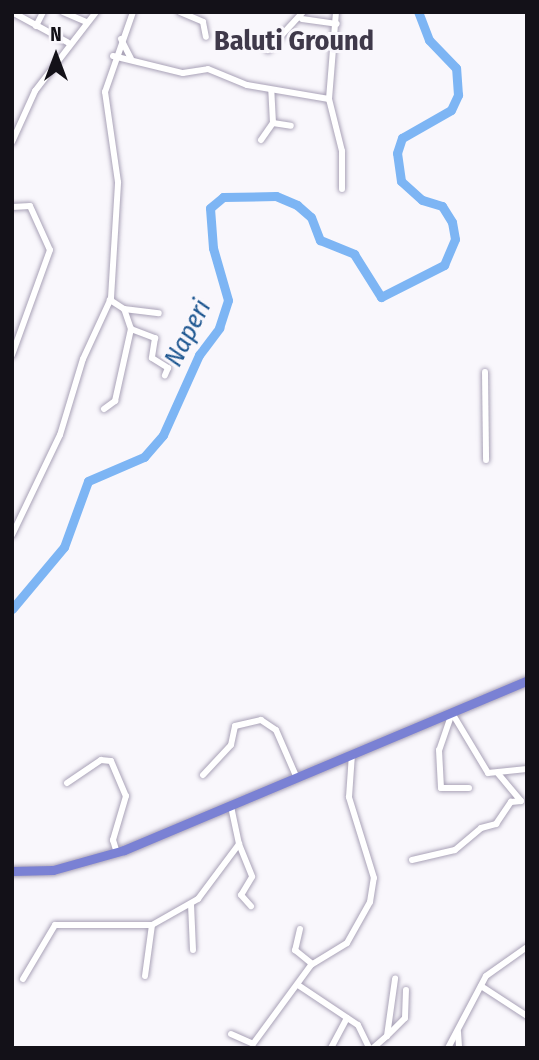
<!DOCTYPE html>
<html>
<head>
<meta charset="utf-8">
<style>
	body { margin:0 }
	#map { position:relative; width:539px; height:1060px; overflow:hidden; background:#f9f7fc; font-family:"Fira Sans Condensed",sans-serif }
	div>[style] { position:absolute }
	.river>* { height:9px; margin:-4.5px; padding:0 4.5px; transform-origin:4.5px; border-radius:4.5px; background:#7db5f4 }
	.roads { filter:drop-shadow(0 0 2px #a9a2b7) drop-shadow(0 0 2px #a9a2b7) }
	.minor>* { height:6px; margin:-3px; padding:0 3px; transform-origin:3px; border-radius:3px; background:#fff }
	.highway>* { height:9px; margin:-4.5px; padding:0 4.5px; transform-origin:4.5px; border-radius:4.5px; background:#7a81d4 }
	span { translate:-50% -50%; white-space:nowrap; text-align:center; line-height:1.15; -webkit-text-stroke:6px #f9f7fc; paint-order:stroke }
	.water-label { font-size:26px; color:#1e5791; font-style:italic }
	.quarter-label { font-size:28px; color:#3f394a; font-weight:700 }
	.frame { position:absolute; inset:0; border:14px solid #131118; pointer-events:none }
	.north { position:absolute; left:21px; top:21px; width:70px; height:70px; -webkit-text-stroke:5px #f9f7fc; paint-order:stroke; rotate:0deg; font-size:19px; font-weight:700; line-height:28px; text-align:center; color:#131118 }
	.north::after { content:''; display:block; margin:auto; width:24px; height:32px; background:#131118; clip-path:polygon(50% 0,100% 100%,50% 72%,0 100%) }
</style>
</head>
<body>
<div id="map">
	<div class="river">
		<i style="left:12px;top:609px;width:81px;rotate:-50deg"></i>
		<i style="left:64px;top:547px;width:70px;rotate:-70deg"></i>
		<i style="left:88px;top:481px;width:61px;rotate:-23.2deg"></i>
		<i style="left:144px;top:457px;width:29px;rotate:-49deg"></i>
		<i style="left:163px;top:435px;width:88px;rotate:-65.8deg"></i>
		<i style="left:199px;top:355px;width:34px;rotate:-53deg"></i>
		<i style="left:219px;top:328px;width:29px;rotate:-72deg"></i>
		<i style="left:228px;top:300px;width:54px;rotate:-106.1deg"></i>
		<i style="left:213px;top:248px;width:40px;rotate:-94.3deg"></i>
		<i style="left:210px;top:208px;width:17px;rotate:-40deg"></i>
		<i style="left:223px;top:197px;width:53px;rotate:-1.1deg"></i>
		<i style="left:276px;top:196px;width:23px;rotate:23deg"></i>
		<i style="left:297px;top:205px;width:18px;rotate:41deg"></i>
		<i style="left:311px;top:217px;width:25px;rotate:69deg"></i>
		<i style="left:320px;top:240px;width:37px;rotate:22deg"></i>
		<i style="left:354px;top:254px;width:51px;rotate:57.9deg"></i>
		<i style="left:381px;top:297px;width:71px;rotate:-26.9deg"></i>
		<i style="left:444px;top:265px;width:28px;rotate:-67deg"></i>
		<i style="left:455px;top:239px;width:17px;rotate:-100deg"></i>
		<i style="left:452px;top:222px;width:19px;rotate:-122deg"></i>
		<i style="left:442px;top:206px;width:21px;rotate:-163deg"></i>
		<i style="left:422px;top:200px;width:28px;rotate:-138deg"></i>
		<i style="left:401px;top:181px;width:28px;rotate:-98deg"></i>
		<i style="left:397px;top:153px;width:16px;rotate:-72deg"></i>
		<i style="left:402px;top:138px;width:56px;rotate:-29.7deg"></i>
		<i style="left:451px;top:110px;width:17px;rotate:-65deg"></i>
		<i style="left:458px;top:95px;width:27px;rotate:-94deg"></i>
		<i style="left:456px;top:68px;width:39px;rotate:-134deg"></i>
		<i style="left:429px;top:40px;width:30px;rotate:-111deg"></i>
	</div>
	<div class="roads">
		<div class="minor">
			<i style="left:12px;top:12px;width:63px;rotate:28.6deg"></i>
			<i style="left:63px;top:12px;width:26px;rotate:23deg"></i>
			<i style="left:180px;top:12px;width:25px;rotate:23deg"></i>
			<i style="left:203px;top:22px;width:15px;rotate:79deg"></i>
			<i style="left:336px;top:12px;width:87px;rotate:94.6deg"></i>
			<i style="left:329px;top:99px;width:54px;rotate:76deg"></i>
			<i style="left:342px;top:151px;width:38px;rotate:90deg"></i>
			<i style="left:302px;top:19px;width:35px;rotate:8deg"></i>
			<i style="left:36px;top:26px;width:16px;rotate:-63deg"></i>
			<i style="left:121px;top:39px;width:22px;rotate:63deg"></i>
			<i style="left:268px;top:50px;width:52px;rotate:-47.4deg"></i>
			<i style="left:113px;top:56px;width:72px;rotate:13.7deg"></i>
			<i style="left:183px;top:73px;width:25px;rotate:-9deg"></i>
			<i style="left:208px;top:69px;width:42px;rotate:22.3deg"></i>
			<i style="left:247px;top:85px;width:83px;rotate:9.7deg"></i>
			<i style="left:273px;top:123px;width:18px;rotate:9deg"></i>
			<i style="left:261px;top:140px;width:21px;rotate:-55deg"></i>
			<i style="left:273px;top:123px;width:33px;rotate:-93deg"></i>
			<i style="left:12px;top:142px;width:56px;rotate:-65.7deg"></i>
			<i style="left:35px;top:91px;width:100px;rotate:-52.3deg"></i>
			<i style="left:12px;top:207px;width:18px;rotate:-3deg"></i>
			<i style="left:30px;top:206px;width:48px;rotate:65.6deg"></i>
			<i style="left:50px;top:250px;width:112px;rotate:109.9deg"></i>
			<i style="left:124px;top:309px;width:35px;rotate:7deg"></i>
			<i style="left:131px;top:329px;width:26px;rotate:21deg"></i>
			<i style="left:155px;top:338px;width:20px;rotate:99deg"></i>
			<i style="left:152px;top:358px;width:19px;rotate:32deg"></i>
			<i style="left:168px;top:368px;width:8px;rotate:113deg"></i>
			<i style="left:485px;top:372px;width:88px;rotate:89.3deg"></i>
			<i style="left:104px;top:409px;width:14px;rotate:-36deg"></i>
			<i style="left:115px;top:401px;width:74px;rotate:-77.5deg"></i>
			<i style="left:131px;top:329px;width:21px;rotate:-109deg"></i>
			<i style="left:124px;top:309px;width:17px;rotate:-147deg"></i>
			<i style="left:12px;top:535px;width:111px;rotate:-64.4deg"></i>
			<i style="left:60px;top:435px;width:79px;rotate:-73.2deg"></i>
			<i style="left:83px;top:359px;width:67px;rotate:-65.3deg"></i>
			<i style="left:111px;top:298px;width:116px;rotate:-86.5deg"></i>
			<i style="left:118px;top:182px;width:91px;rotate:-98.2deg"></i>
			<i style="left:105px;top:92px;width:85px;rotate:-70.7deg"></i>
			<i style="left:452px;top:713px;width:70px;rotate:59deg"></i>
			<i style="left:488px;top:773px;width:39px;rotate:-6deg"></i>
			<i style="left:452px;top:713px;width:39px;rotate:109deg"></i>
			<i style="left:439px;top:750px;width:38px;rotate:87deg"></i>
			<i style="left:441px;top:788px;width:28px"></i>
			<i style="left:203px;top:775px;width:41px;rotate:-47deg"></i>
			<i style="left:231px;top:745px;width:19px;rotate:-78deg"></i>
			<i style="left:235px;top:726px;width:27px;rotate:-13deg"></i>
			<i style="left:261px;top:720px;width:18px;rotate:34deg"></i>
			<i style="left:276px;top:730px;width:50px;rotate:66.5deg"></i>
			<i style="left:67px;top:783px;width:41px;rotate:-34.1deg"></i>
			<i style="left:101px;top:760px;width:10px;rotate:6deg"></i>
			<i style="left:111px;top:761px;width:38px;rotate:67deg"></i>
			<i style="left:126px;top:796px;width:46px;rotate:106.5deg"></i>
			<i style="left:113px;top:840px;width:14px;rotate:73deg"></i>
			<i style="left:239px;top:844px;width:35px;rotate:68deg"></i>
			<i style="left:252px;top:877px;width:21px;rotate:121deg"></i>
			<i style="left:241px;top:895px;width:15px;rotate:48deg"></i>
			<i style="left:412px;top:860px;width:44px;rotate:-13.1deg"></i>
			<i style="left:455px;top:850px;width:34px;rotate:-40deg"></i>
			<i style="left:481px;top:828px;width:16px;rotate:-15deg"></i>
			<i style="left:496px;top:824px;width:27px;rotate:-56deg"></i>
			<i style="left:511px;top:802px;width:10px;rotate:-6deg"></i>
			<i style="left:521px;top:801px;width:35px;rotate:-130deg"></i>
			<i style="left:191px;top:904px;width:46px;rotate:87.5deg"></i>
			<i style="left:300px;top:929px;width:22px;rotate:103deg"></i>
			<i style="left:295px;top:950px;width:22px;rotate:39deg"></i>
			<i style="left:145px;top:976px;width:51px;rotate:-82.2deg"></i>
			<i style="left:152px;top:925px;width:53px;rotate:-29.5deg"></i>
			<i style="left:198px;top:899px;width:69px;rotate:-53.3deg"></i>
			<i style="left:239px;top:844px;width:40px;rotate:-102deg"></i>
			<i style="left:23px;top:979px;width:63px;rotate:-59.3deg"></i>
			<i style="left:55px;top:925px;width:97px"></i>
			<i style="left:298px;top:985px;width:72px;rotate:33.7deg"></i>
			<i style="left:358px;top:1025px;width:25px;rotate:64deg"></i>
			<i style="left:481px;top:986px;width:55px;rotate:33.1deg"></i>
			<i style="left:458px;top:1032px;width:16px;rotate:86deg"></i>
			<i style="left:231px;top:1034px;width:24px;rotate:24deg"></i>
			<i style="left:253px;top:1044px;width:98px;rotate:-53.7deg"></i>
			<i style="left:311px;top:965px;width:42px;rotate:-31.4deg"></i>
			<i style="left:347px;top:943px;width:47px;rotate:-60.7deg"></i>
			<i style="left:370px;top:902px;width:24px;rotate:-81deg"></i>
			<i style="left:374px;top:878px;width:85px;rotate:-107.2deg"></i>
			<i style="left:349px;top:797px;width:43px;rotate:-86deg"></i>
			<i style="left:387px;top:1036px;width:25px;rotate:-45deg"></i>
			<i style="left:405px;top:1018px;width:28px;rotate:-88deg"></i>
			<i style="left:331px;top:1048px;width:34px;rotate:-62deg"></i>
			<i style="left:373px;top:1048px;width:18px;rotate:-41deg"></i>
			<i style="left:387px;top:1036px;width:58px;rotate:-82deg"></i>
			<i style="left:448px;top:1048px;width:81px;rotate:-62.2deg"></i>
			<i style="left:486px;top:976px;width:50px;rotate:-35.3deg"></i>
		</div>
		<div class="highway">
			<i style="left:12px;top:871px;width:41px;rotate:-1.4deg"></i>
			<i style="left:53px;top:870px;width:74px;rotate:-15.7deg"></i>
			<i style="left:124px;top:850px;width:437px;rotate:-22.8deg"></i>
		</div>
	</div>
	<div class="water-label">
		<span style="left:188px;top:333px;rotate:-63deg">Naperi</span>
	</div>
	<div class="quarter-label">
		<span style="left:294px;top:41px">Baluti Ground</span>
	</div>
	<div class="frame"></div>
	<div class="north">N</div>
</div>
</body>
</html>
